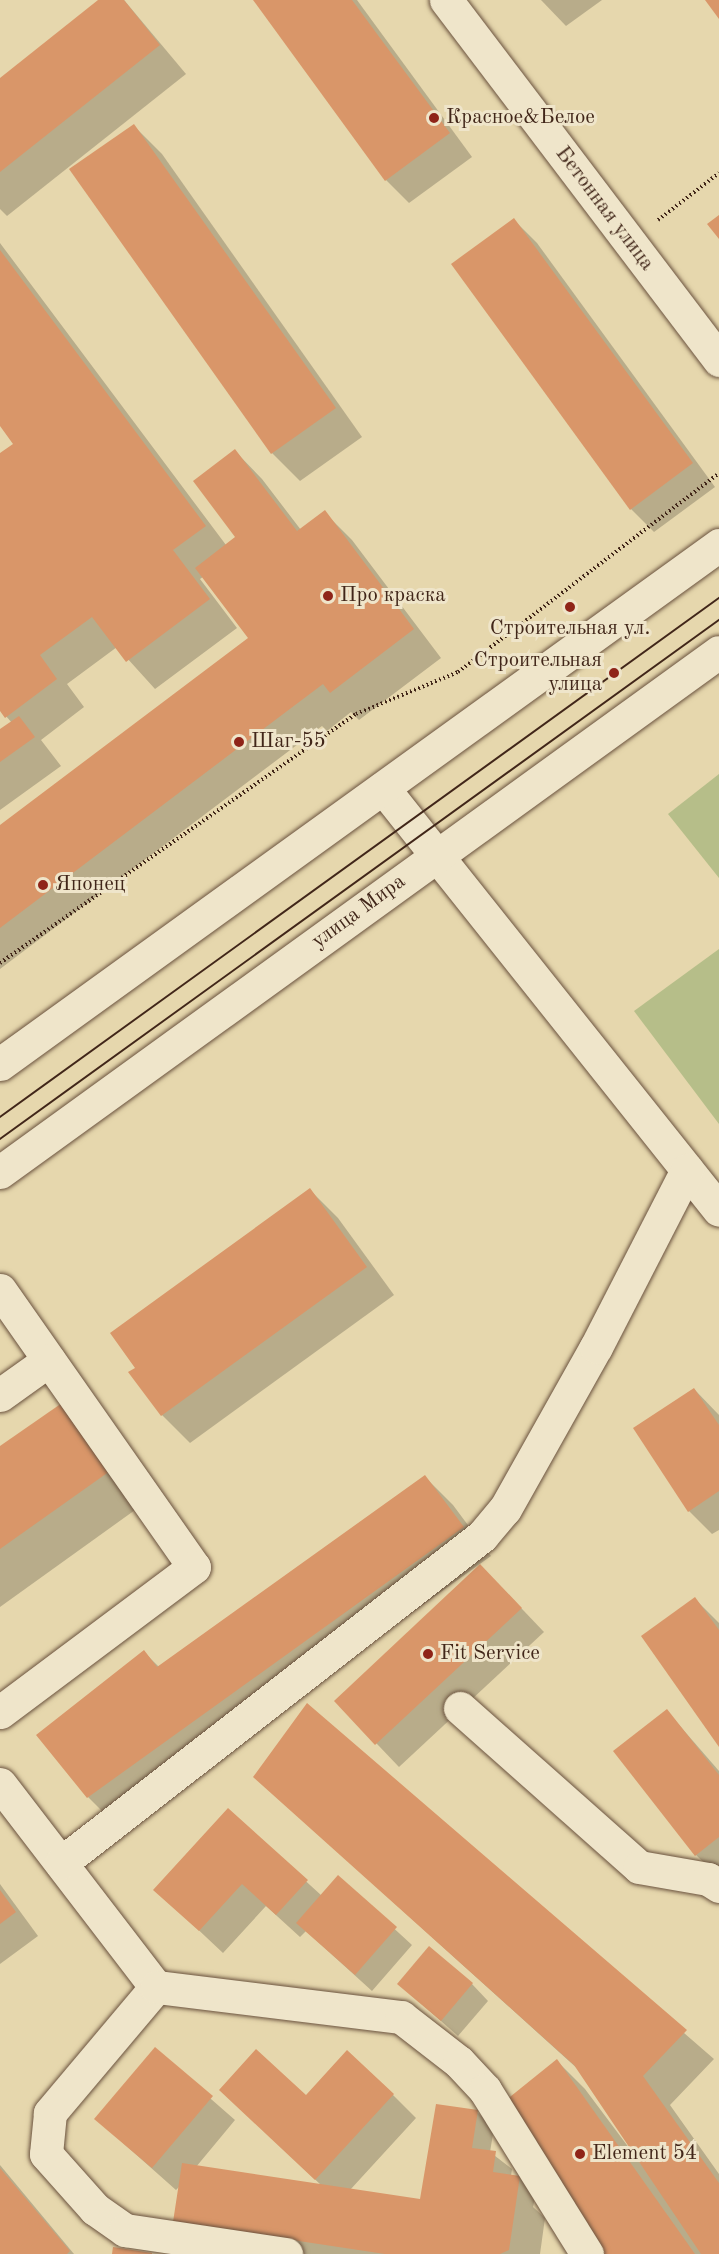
<!DOCTYPE html>
<html>
<head>
<meta charset="utf-8">
<style>
	body { margin:0 }
	#map { position:relative; width:719px; height:2254px; overflow:hidden; background:#e6d7ad; font-family:"Old Standard TT",serif }
	div>[style] { position:absolute }
	.green>* { inset:0; background:#b6be89 }
	.shadow>* { inset:0; background:#0003 }
	.building>* { inset:0; background:#d99669 }
	.path>* { height:4px; margin-top:-2px; transform-origin:0; background:repeating-linear-gradient(90deg,#412619 0 1.5px,transparent 0 4.5px) }
	.roads { filter:drop-shadow(0 0 2px #6a523e) drop-shadow(0 0 2px #6a523e) }
	.minor>* { height:33px; margin:-16.5px; padding:0 16.5px; transform-origin:16.5px; border-radius:16.5px; background:#efe5ca }
	.tram>* { height:1.5px; margin:-0.75px; padding:0 0.75px; transform-origin:0.75px; border-radius:0.75px; background:#412619 }
	.dots>* { width:16px; height:16px; translate:-50% -50%; box-sizing:border-box; border:3px solid #efe5ca; border-radius:50% }
	span { translate:-50% -50%; white-space:nowrap; text-align:center; line-height:1.15; -webkit-text-stroke:6px #efe5ca; paint-order:stroke }
	.poi-label { font-size:21px; color:#412619 }
	.left { translate:0 -50%; text-align:left }
	.right { translate:-100% -50%; text-align:right }
	.street-label { font-size:21px; color:#412619 }
</style>
</head>
<body>
<div id="map">
	<div class="green">
		<i style="clip-path:polygon(719px 774px,719px 878px,668px 814px)"></i>
		<i style="clip-path:polygon(719px 949px,719px 1124px,634px 1011px)"></i>
	</div>
	<div class="shadow">
		<i style="clip-path:polygon(101px 0,124px 0,186px 74px,7px 216px,0 209px,0 80px)"></i>
		<i style="clip-path:polygon(255px 0,357px 0,472px 157px,409px 203px,386px 180px)"></i>
		<i style="clip-path:polygon(541px 0,602px 0,566px 26px)"></i>
		<i style="clip-path:polygon(134px 126px,162px 154px,362px 437px,300px 481px,272px 453px)"></i>
		<i style="clip-path:polygon(514px 220px,537px 243px,715px 487px,654px 532px,631px 509px)"></i>
		<i style="clip-path:polygon(0 243px,226px 545px,237px 537px,235px 451px,262px 479px,301px 530px,324px 512px,352px 540px,441px 658px,359px 720px,351px 712px,327px 731px,322px 726px,0 969px,0 826px,250px 638px,203px 577px,200px 579px,237px 628px,155px 689px,117px 647px,67px 684px,84px 707px,41px 740px,61px 766px,0 810px,0 731px,12px 723px,0 709px,0 455px,15px 444px,0 424px)"></i>
		<i style="clip-path:polygon(310px 1190px,338px 1218px,394px 1295px,190px 1443px,162px 1415px,137px 1369px)"></i>
		<i style="clip-path:polygon(694px 1389px,719px 1415px,719px 1530px,712px 1534px,689px 1511px)"></i>
		<i style="clip-path:polygon(62px 1405px,142px 1505px,0 1607px,0 1448px)"></i>
		<i style="clip-path:polygon(425px 1477px,453px 1505px,491px 1556px,116px 1825px,88px 1797px,144px 1652px,160px 1668px)"></i>
		<i style="clip-path:polygon(503px 1589px,544px 1632px,399px 1767px,336px 1701px)"></i>
		<i style="clip-path:polygon(695px 1599px,719px 1623px,719px 1744px)"></i>
		<i style="clip-path:polygon(307px 1706px,714px 2059px,670px 2105px,719px 2174px,719px 2254px,599px 2254px,557px 2061px,585px 2089px,659px 2188px,580px 2071px,255px 1777px)"></i>
		<i style="clip-path:polygon(667px 1711px,719px 1771px,719px 1877px,696px 1855px)"></i>
		<i style="clip-path:polygon(228px 1810px,322px 1896px,338px 1877px,412px 1945px,372px 1991px,306px 1931px,300px 1937px,266px 1906px,223px 1953px,156px 1890px)"></i>
		<i style="clip-path:polygon(0 1884px,38px 1936px,0 1964px)"></i>
		<i style="clip-path:polygon(399px 1984px,472px 1984px,488px 2001px,458px 2036px)"></i>
		<i style="clip-path:polygon(155px 2050px,235px 2120px,196px 2167px,322px 2186px,221px 2090px,306px 2098px,393px 2095px,416px 2118px,350px 2190px,421px 2201px,477px 2112px,494px 2128px,490px 2152px,512px 2169px,511px 2176px,519px 2177px,536px 2194px,533px 2207px,545px 2218px,540px 2254px,234px 2254px,180px 2186px,176px 2190px,96px 2119px)"></i>
		<i style="clip-path:polygon(0 2165px,74px 2254px,0 2254px)"></i>
	</div>
	<div class="building">
		<i style="clip-path:polygon(98px 0,124px 0,160px 45px,0 172px,0 78px)"></i>
		<i style="clip-path:polygon(253px 0,352px 0,450px 133px,385px 181px)"></i>
		<i style="clip-path:polygon(705px 0,719px 0,719px 19px)"></i>
		<i style="clip-path:polygon(134px 124px,336px 408px,271px 454px,69px 169px)"></i>
		<i style="clip-path:polygon(719px 215px,719px 239px,707px 224px)"></i>
		<i style="clip-path:polygon(514px 218px,693px 463px,630px 510px,451px 264px)"></i>
		<i style="clip-path:polygon(0 250px,206px 526px,173px 550px,210px 599px,126px 662px,92px 617px,40px 655px,57px 679px,5px 718px,0 711px,0 453px,13px 444px,0 426px)"></i>
		<i style="clip-path:polygon(235px 449px,297px 531px,325px 510px,414px 629px,330px 693px,323px 684px,0 928px,0 825px,248px 638px,195px 568px,235px 537px,193px 481px)"></i>
		<i style="clip-path:polygon(19px 716px,35px 737px,0 762px,0 729px)"></i>
		<i style="clip-path:polygon(310px 1188px,367px 1267px,161px 1416px,128px 1372px,135px 1368px,110px 1333px)"></i>
		<i style="clip-path:polygon(694px 1388px,719px 1425px,719px 1491px,688px 1512px,633px 1428px)"></i>
		<i style="clip-path:polygon(62px 1403px,110px 1471px,0 1549px,0 1446px)"></i>
		<i style="clip-path:polygon(425px 1475px,464px 1527px,87px 1798px,36px 1735px,144px 1650px,157px 1667px)"></i>
		<i style="clip-path:polygon(480px 1564px,522px 1608px,375px 1745px,334px 1701px)"></i>
		<i style="clip-path:polygon(695px 1597px,719px 1630px,719px 1747px,641px 1636px)"></i>
		<i style="clip-path:polygon(307px 1703px,687px 2030px,643px 2076px,719px 2183px,719px 2254px,701px 2254px,574px 2065px,253px 1777px)"></i>
		<i style="clip-path:polygon(667px 1709px,719px 1775px,719px 1837px,695px 1856px,613px 1751px)"></i>
		<i style="clip-path:polygon(228px 1808px,308px 1880px,276px 1915px,242px 1884px,199px 1931px,153px 1890px)"></i>
		<i style="clip-path:polygon(338px 1875px,397px 1927px,355px 1975px,296px 1923px)"></i>
		<i style="clip-path:polygon(0 1890px,16px 1912px,0 1924px)"></i>
		<i style="clip-path:polygon(429px 1946px,473px 1983px,441px 2021px,397px 1984px)"></i>
		<i style="clip-path:polygon(155px 2047px,213px 2096px,152px 2168px,94px 2119px)"></i>
		<i style="clip-path:polygon(256px 2049px,306px 2095px,347px 2050px,394px 2094px,315px 2180px,219px 2090px)"></i>
		<i style="clip-path:polygon(557px 2059px,695px 2254px,597px 2254px,505px 2101px)"></i>
		<i style="clip-path:polygon(436px 2104px,478px 2110px,472px 2148px,496px 2151px,493px 2172px,520px 2176px,509px 2250px,500px 2254px,385px 2254px,173px 2222px,182px 2163px,420px 2199px)"></i>
		<i style="clip-path:polygon(0 2168px,70px 2251px,67px 2254px,0 2254px)"></i>
		<i style="clip-path:polygon(113px 2247px,152px 2253px,152px 2254px,112px 2254px)"></i>
	</div>
	<div class="path">
		<i style="left:658px;top:220px;width:77px;rotate:-37.6deg"></i>
		<i style="left:0;top:963px;width:434px;rotate:-35deg"></i>
		<i style="left:356px;top:714px;width:110px;rotate:-22.4deg"></i>
		<i style="left:458px;top:672px;width:328px;rotate:-37.3deg"></i>
	</div>
	<div class="roads">
		<div class="minor">
			<i style="left:446px;top:0;width:452px;rotate:52.8deg"></i>
			<i style="left:383px;top:788px;width:539px;rotate:51.47deg"></i>
			<i style="left:0;top:1064px;width:887px;rotate:-35.82deg"></i>
			<i style="left:0;top:1172px;width:887px;rotate:-35.88deg"></i>
			<i style="left:0;top:1290px;width:338px;rotate:55deg"></i>
			<i style="left:194px;top:1567px;width:242px;rotate:143.2deg"></i>
			<i style="left:0;top:1395px;width:60px;rotate:-35.5deg"></i>
			<i style="left:460px;top:1708px;width:239px;rotate:41.6deg"></i>
			<i style="left:639px;top:1867px;width:70px;rotate:9.9deg"></i>
			<i style="left:708px;top:1879px;width:13px;rotate:32deg"></i>
			<i style="left:0;top:1784px;width:256px;rotate:52.5deg"></i>
			<i style="left:156px;top:1987px;width:165px;rotate:130.1deg"></i>
			<i style="left:50px;top:2113px;width:41px;rotate:95.6deg"></i>
			<i style="left:46px;top:2154px;width:74px;rotate:48.3deg"></i>
			<i style="left:95px;top:2209px;width:37px;rotate:35deg"></i>
			<i style="left:125px;top:2230px;width:163px;rotate:8.5deg"></i>
			<i style="left:61px;top:1863px;width:533px;rotate:-37.84deg"></i>
			<i style="left:482px;top:1536px;width:35px;rotate:-50deg"></i>
			<i style="left:505px;top:1509px;width:186px;rotate:-60.7deg"></i>
			<i style="left:596px;top:1347px;width:199px;rotate:-62.8deg"></i>
			<i style="left:156px;top:1987px;width:247px;rotate:7deg"></i>
			<i style="left:401px;top:2017px;width:73px;rotate:37.8deg"></i>
			<i style="left:459px;top:2062px;width:38px;rotate:47deg"></i>
			<i style="left:485px;top:2090px;width:193px;rotate:58.1deg"></i>
		</div>
	</div>
	<div class="tram">
		<i style="left:0;top:1117px;width:887px;rotate:-35.82deg"></i>
		<i style="left:0;top:1139px;width:887px;rotate:-35.82deg"></i>
	</div>
	<div class="dots">
		<i style="left:434px;top:118px;background:#8f2418"></i>
		<i style="left:328px;top:596px;background:#8f2418"></i>
		<i style="left:570px;top:607px;background:#8f2418"></i>
		<i style="left:614px;top:673px;background:#8f2418"></i>
		<i style="left:239px;top:742px;background:#8f2418"></i>
		<i style="left:43px;top:885px;background:#8f2418"></i>
		<i style="left:428px;top:1654px;background:#8f2418"></i>
		<i style="left:580px;top:2154px;background:#8f2418"></i>
	</div>
	<div class="poi-label">
		<span class="left" style="left:446px;top:118px">Красное&amp;Белое</span>
		<span class="left" style="left:340px;top:596px">Про краска</span>
		<span style="left:570px;top:629px">Строительная ул.</span>
		<span class="right" style="left:602px;top:673px">Строительная<br>улица</span>
		<span class="left" style="left:251px;top:742px">Шаг-55</span>
		<span class="left" style="left:55px;top:885px">Японец</span>
		<span class="left" style="left:440px;top:1654px">Fit Service</span>
		<span class="left" style="left:592px;top:2154px">Element 54</span>
	</div>
	<div class="street-label">
		<span style="left:604px;top:209px;rotate:53deg">Бетонная улица</span>
		<span style="left:359px;top:912px;rotate:-36deg">улица Мира</span>
	</div>
</div>
</body>
</html>
